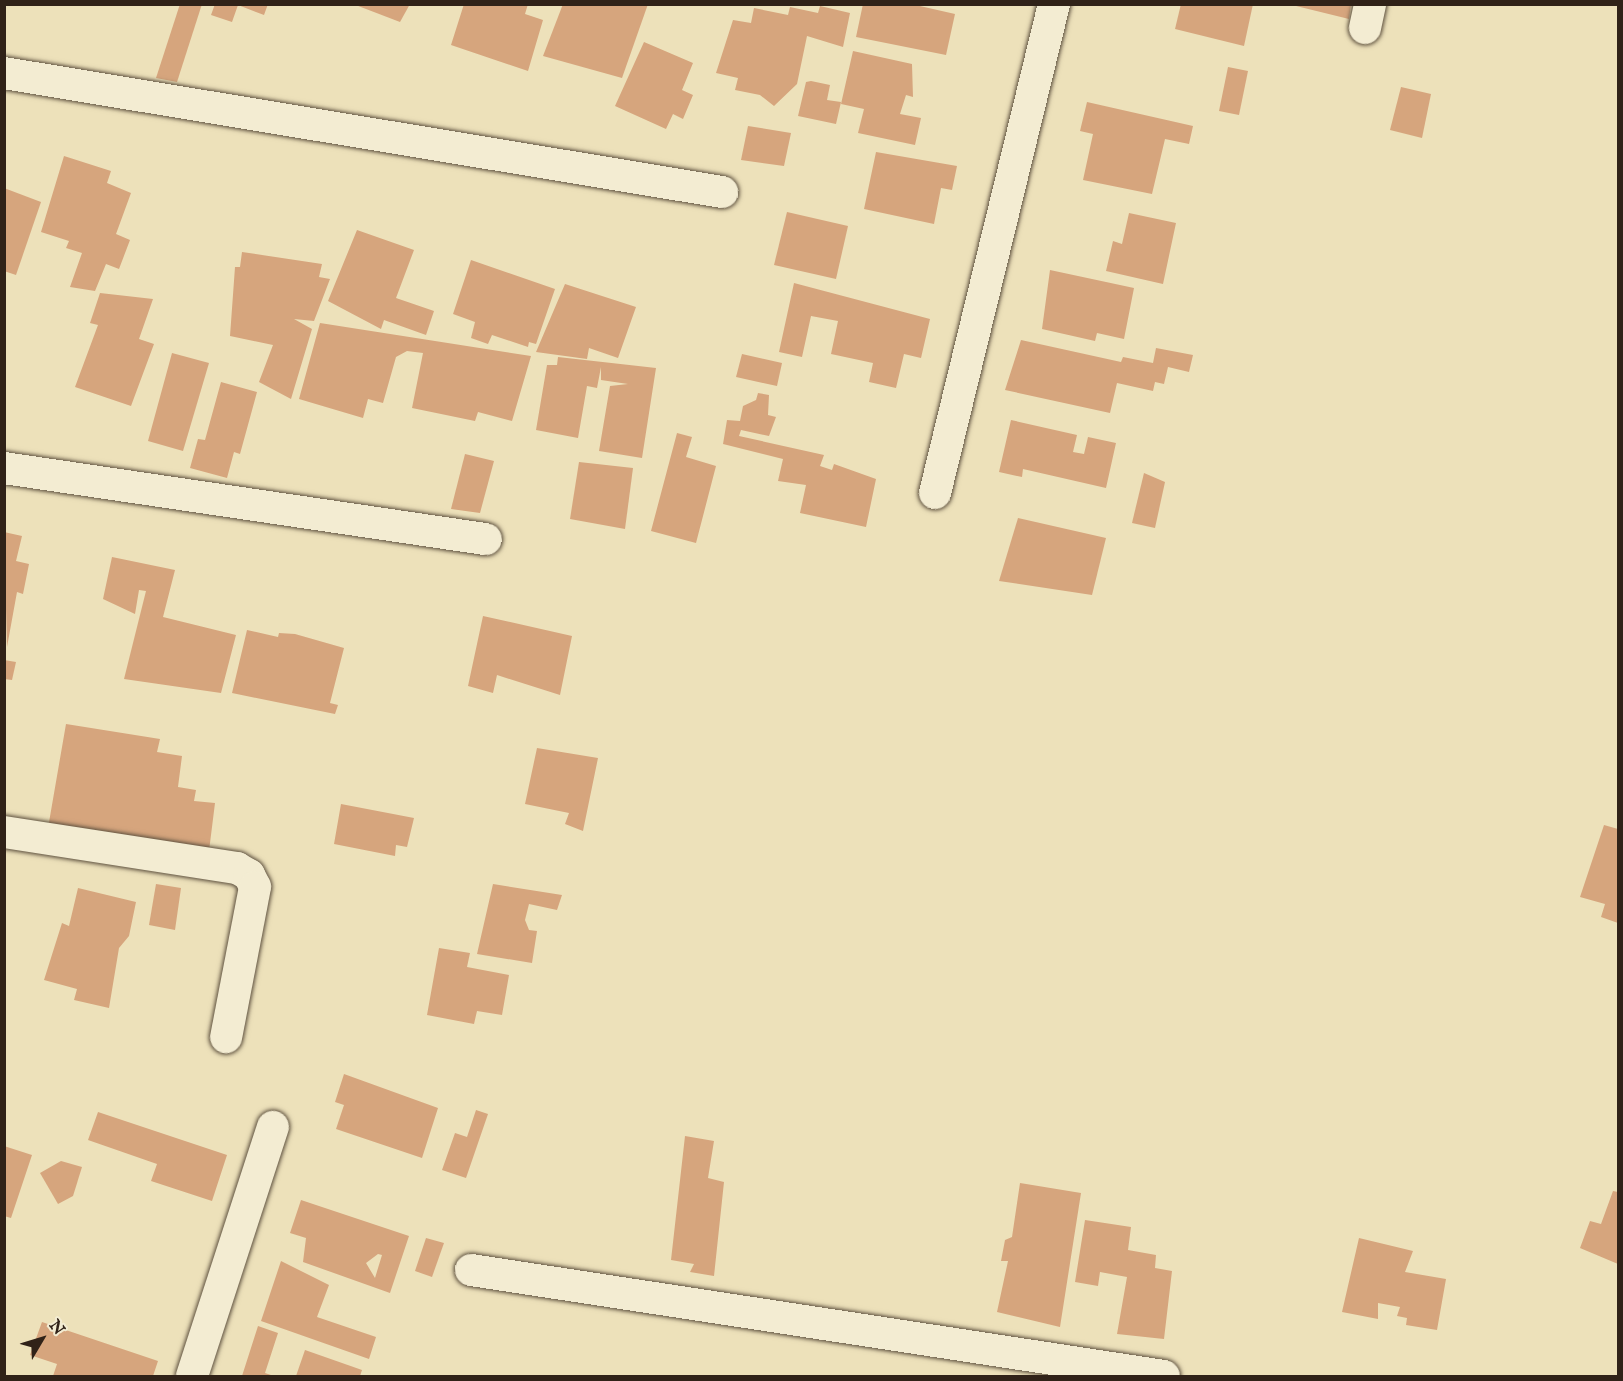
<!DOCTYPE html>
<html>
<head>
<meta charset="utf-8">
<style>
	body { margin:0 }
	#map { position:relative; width:1623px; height:1381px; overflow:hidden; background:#ede1ba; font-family:"IM FELL English",serif }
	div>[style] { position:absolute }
	.building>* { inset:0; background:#d6a57d }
	.roads { filter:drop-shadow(0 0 2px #5f5240) drop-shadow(0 0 2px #5f5240) }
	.minor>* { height:32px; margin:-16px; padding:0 16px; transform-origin:16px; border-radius:16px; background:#f3ecd2 }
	span { translate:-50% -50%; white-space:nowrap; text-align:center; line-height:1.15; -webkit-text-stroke:6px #f3ecd2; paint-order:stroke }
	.frame { position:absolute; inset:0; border:6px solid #302218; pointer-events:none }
	.north { position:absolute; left:12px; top:1309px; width:60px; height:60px; -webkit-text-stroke:4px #f3ecd2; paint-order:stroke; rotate:52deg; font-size:16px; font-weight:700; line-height:24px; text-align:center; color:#302218 }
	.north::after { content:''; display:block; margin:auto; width:21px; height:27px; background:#302218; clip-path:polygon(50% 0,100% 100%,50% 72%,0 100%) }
</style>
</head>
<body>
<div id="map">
	<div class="building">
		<i style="clip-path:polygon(180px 4px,202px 4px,177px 82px,156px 78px)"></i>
		<i style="clip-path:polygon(215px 4px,268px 4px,264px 15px,238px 5px,232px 22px,211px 15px)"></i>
		<i style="clip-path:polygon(353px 4px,410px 4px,400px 22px)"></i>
		<i style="clip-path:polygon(464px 4px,528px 4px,525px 14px,543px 20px,528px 71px,451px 45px)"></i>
		<i style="clip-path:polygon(563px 4px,648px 4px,622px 78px,543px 56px)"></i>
		<i style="clip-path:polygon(863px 4px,911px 4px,955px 14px,946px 55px,856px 37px)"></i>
		<i style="clip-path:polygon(1181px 4px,1253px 4px,1244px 46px,1175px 29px)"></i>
		<i style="clip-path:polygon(1288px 4px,1351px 4px,1349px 19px)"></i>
		<i style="clip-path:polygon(820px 6px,850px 13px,843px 47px,807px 36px,797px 84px,774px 106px,760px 95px,735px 90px,738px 78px,716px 73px,733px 20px,751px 23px,754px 8px,788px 15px,790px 7px,818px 13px)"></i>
		<i style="clip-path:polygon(644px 42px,693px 63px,682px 90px,693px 95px,683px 119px,673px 114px,666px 129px,615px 106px)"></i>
		<i style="clip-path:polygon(853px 51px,912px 64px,913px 97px,906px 95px,900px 114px,921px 118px,915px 145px,858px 133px,864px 109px,841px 104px)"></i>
		<i style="clip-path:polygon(1228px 67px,1248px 71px,1239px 115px,1219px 111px)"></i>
		<i style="clip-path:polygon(811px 81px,830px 85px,827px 100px,841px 102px,836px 124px,798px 116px,806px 82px)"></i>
		<i style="clip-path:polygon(1401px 87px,1431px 94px,1422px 138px,1390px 130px)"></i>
		<i style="clip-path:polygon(1087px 102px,1193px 126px,1189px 144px,1165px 139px,1152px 194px,1083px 180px,1093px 134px,1080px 131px)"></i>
		<i style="clip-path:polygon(748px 126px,791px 133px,784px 166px,741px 160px)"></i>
		<i style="clip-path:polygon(876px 152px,957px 166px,952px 190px,941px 188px,934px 224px,864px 209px)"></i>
		<i style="clip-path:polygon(64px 156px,111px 171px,107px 183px,131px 193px,116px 234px,130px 240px,119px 269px,106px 264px,95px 291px,70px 287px,82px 253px,66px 248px,69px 241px,41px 232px)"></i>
		<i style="clip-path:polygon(4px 188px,41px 202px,16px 275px,4px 271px)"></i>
		<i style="clip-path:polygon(787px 212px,848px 226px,836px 279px,774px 265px)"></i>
		<i style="clip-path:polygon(1129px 213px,1176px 223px,1163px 284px,1106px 271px,1113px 241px,1122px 244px)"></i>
		<i style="clip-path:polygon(357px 230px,414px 250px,396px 298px,434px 311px,426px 335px,384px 320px,381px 329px,328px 301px)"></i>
		<i style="clip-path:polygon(242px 252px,322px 264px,319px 277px,330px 279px,314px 321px,294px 319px,312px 329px,291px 399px,259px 382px,273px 345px,230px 336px,235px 267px,240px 267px)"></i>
		<i style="clip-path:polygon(471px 260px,555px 289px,536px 344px,529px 342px,528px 347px,492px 335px,488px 344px,471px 338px,475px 322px,453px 314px)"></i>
		<i style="clip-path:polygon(1050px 270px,1134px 288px,1124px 339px,1097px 333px,1095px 341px,1042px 329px)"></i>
		<i style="clip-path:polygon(794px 283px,930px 319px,921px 358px,904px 354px,896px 388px,869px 382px,873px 363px,831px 354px,838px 321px,811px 316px,802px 357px,779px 352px)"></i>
		<i style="clip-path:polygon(565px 284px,636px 307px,618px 358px,589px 348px,587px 359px,536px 352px)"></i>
		<i style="clip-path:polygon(100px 293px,153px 299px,139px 339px,154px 344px,131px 406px,75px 387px,98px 325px,90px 323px)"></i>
		<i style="clip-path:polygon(320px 323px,531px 356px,512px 421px,478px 412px,475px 421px,412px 408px,423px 353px,407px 351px,396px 357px,383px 403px,368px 399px,363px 418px,299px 399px)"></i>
		<i style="clip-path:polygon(1021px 340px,1121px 362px,1123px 357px,1153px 363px,1156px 348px,1193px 355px,1189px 372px,1168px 367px,1164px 384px,1155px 382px,1153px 391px,1117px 383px,1110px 413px,1005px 390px)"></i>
		<i style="clip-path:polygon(172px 353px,209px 363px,183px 451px,148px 441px)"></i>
		<i style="clip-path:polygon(742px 354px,782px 363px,777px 386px,736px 377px)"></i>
		<i style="clip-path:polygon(558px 357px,656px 368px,642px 458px,599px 451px,610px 386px,628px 384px,601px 380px,601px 367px,597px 388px,587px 386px,578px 438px,536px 430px,547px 365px,557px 365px)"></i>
		<i style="clip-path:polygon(221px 382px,257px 392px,240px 454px,234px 452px,227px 478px,190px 468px,198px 439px,205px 440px)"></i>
		<i style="clip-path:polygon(758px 393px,769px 395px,768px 415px,776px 417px,769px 436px,741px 430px,739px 436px,824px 455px,820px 466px,832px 470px,834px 464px,876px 479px,866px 527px,800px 513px,806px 485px,778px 481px,783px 459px,723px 444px,727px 420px,740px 421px,743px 406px,756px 400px)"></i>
		<i style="clip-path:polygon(1011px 420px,1077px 435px,1073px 452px,1084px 454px,1088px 437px,1116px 443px,1106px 488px,1023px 469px,1022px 477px,999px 472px)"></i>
		<i style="clip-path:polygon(677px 433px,692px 437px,686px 457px,716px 466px,696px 543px,651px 531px)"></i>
		<i style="clip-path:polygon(465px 454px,494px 461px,480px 513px,451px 509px)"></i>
		<i style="clip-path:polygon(579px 462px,633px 468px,625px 529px,570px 519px)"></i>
		<i style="clip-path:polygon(1144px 473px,1165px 482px,1155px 528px,1132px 523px)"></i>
		<i style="clip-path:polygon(1018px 518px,1106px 538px,1092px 595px,999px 581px)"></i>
		<i style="clip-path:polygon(4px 532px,22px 536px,16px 561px,29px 564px,23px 594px,17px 592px,7px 647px)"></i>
		<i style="clip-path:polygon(112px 557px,175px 570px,163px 617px,236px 635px,221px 693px,124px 679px,146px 591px,139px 590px,135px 614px,103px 599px)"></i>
		<i style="clip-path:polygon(483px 616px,572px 636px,560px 695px,497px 675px,493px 693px,468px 686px)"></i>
		<i style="clip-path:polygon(247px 630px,278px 637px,279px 633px,295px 634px,344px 648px,330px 703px,338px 705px,335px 714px,232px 693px)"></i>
		<i style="clip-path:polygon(4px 660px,16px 662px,12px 680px,4px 679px)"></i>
		<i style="clip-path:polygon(66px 724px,160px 739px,157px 752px,182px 756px,178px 787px,196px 790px,194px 801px,215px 803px,209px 851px,48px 828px)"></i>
		<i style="clip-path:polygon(537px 748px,598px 758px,583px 831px,565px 824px,569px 813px,525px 804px)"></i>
		<i style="clip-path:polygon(341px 804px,414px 818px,407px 847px,396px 845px,395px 856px,334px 844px)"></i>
		<i style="clip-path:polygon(1604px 825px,1618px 829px,1618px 923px,1601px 917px,1605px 904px,1580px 897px)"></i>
		<i style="clip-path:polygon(156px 884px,181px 888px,175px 930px,149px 925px)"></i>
		<i style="clip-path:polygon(493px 884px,562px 895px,557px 910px,529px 904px,525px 920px,529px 930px,537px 931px,532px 963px,477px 954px)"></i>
		<i style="clip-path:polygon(78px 888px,136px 902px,129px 936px,119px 948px,109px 1008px,74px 1000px,77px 989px,44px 980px,62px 923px,69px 926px)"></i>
		<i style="clip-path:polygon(439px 948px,470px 953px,467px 967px,509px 975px,502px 1015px,477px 1011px,474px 1024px,427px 1015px)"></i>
		<i style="clip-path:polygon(344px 1074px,438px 1108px,422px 1158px,336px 1129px,344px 1105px,335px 1102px)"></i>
		<i style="clip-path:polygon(476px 1110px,488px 1114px,466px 1178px,442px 1170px,455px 1133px,467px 1137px)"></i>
		<i style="clip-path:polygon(98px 1112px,227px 1155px,212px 1201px,151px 1181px,157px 1164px,88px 1140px)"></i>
		<i style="clip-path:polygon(685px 1136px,714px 1141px,708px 1178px,724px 1182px,714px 1276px,690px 1272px,694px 1264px,671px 1260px)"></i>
		<i style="clip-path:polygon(4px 1146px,32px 1155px,11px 1218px,4px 1216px)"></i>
		<i style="clip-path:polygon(61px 1161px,82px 1167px,73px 1196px,58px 1204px,40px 1173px)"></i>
		<i style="clip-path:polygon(1020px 1183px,1081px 1193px,1060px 1327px,997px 1312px,1008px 1261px,1001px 1261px,1005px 1240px,1012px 1237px)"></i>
		<i style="clip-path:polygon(1613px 1191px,1618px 1192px,1618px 1264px,1580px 1248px,1590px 1221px,1601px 1224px)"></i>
		<i style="clip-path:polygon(evenodd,301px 1200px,409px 1236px,390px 1293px,303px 1262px,306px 1238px,290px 1233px,301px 1200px,378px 1254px,382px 1255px,375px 1278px,366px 1263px,378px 1254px)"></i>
		<i style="clip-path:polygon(1085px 1220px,1131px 1227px,1128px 1250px,1156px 1255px,1155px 1268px,1172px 1271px,1164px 1339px,1117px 1334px,1127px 1277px,1100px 1272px,1098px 1286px,1075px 1282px)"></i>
		<i style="clip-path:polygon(426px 1238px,444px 1243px,432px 1277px,415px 1271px)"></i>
		<i style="clip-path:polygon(1359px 1238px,1413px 1251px,1405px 1272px,1446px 1279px,1437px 1330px,1406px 1325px,1407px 1318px,1397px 1316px,1400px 1307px,1378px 1303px,1378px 1319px,1342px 1312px)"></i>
		<i style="clip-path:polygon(281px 1261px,329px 1285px,317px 1317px,376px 1337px,369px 1359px,261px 1321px)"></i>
		<i style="clip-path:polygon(42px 1322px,158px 1361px,153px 1376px,53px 1376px,57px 1364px,30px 1355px)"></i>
		<i style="clip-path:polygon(258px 1326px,278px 1333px,265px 1373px,274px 1376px,242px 1376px)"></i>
		<i style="clip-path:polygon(305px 1350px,362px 1370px,360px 1376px,296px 1376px)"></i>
	</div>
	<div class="roads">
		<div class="minor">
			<i style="left:1365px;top:28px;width:25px;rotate:-78deg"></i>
			<i style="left:4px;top:73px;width:728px;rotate:9.41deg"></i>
			<i style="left:4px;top:468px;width:487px;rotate:8.4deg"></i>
			<i style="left:935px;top:493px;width:503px;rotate:-76.32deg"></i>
			<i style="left:4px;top:832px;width:236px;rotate:8.8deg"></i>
			<i style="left:237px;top:868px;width:14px;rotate:30deg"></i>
			<i style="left:249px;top:875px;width:13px;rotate:63deg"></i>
			<i style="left:255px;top:887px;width:153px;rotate:100.9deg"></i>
			<i style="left:471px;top:1270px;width:701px;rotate:8.7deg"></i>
			<i style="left:192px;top:1376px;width:262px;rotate:-72deg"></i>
		</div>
	</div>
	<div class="frame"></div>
	<div class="north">N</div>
</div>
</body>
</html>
